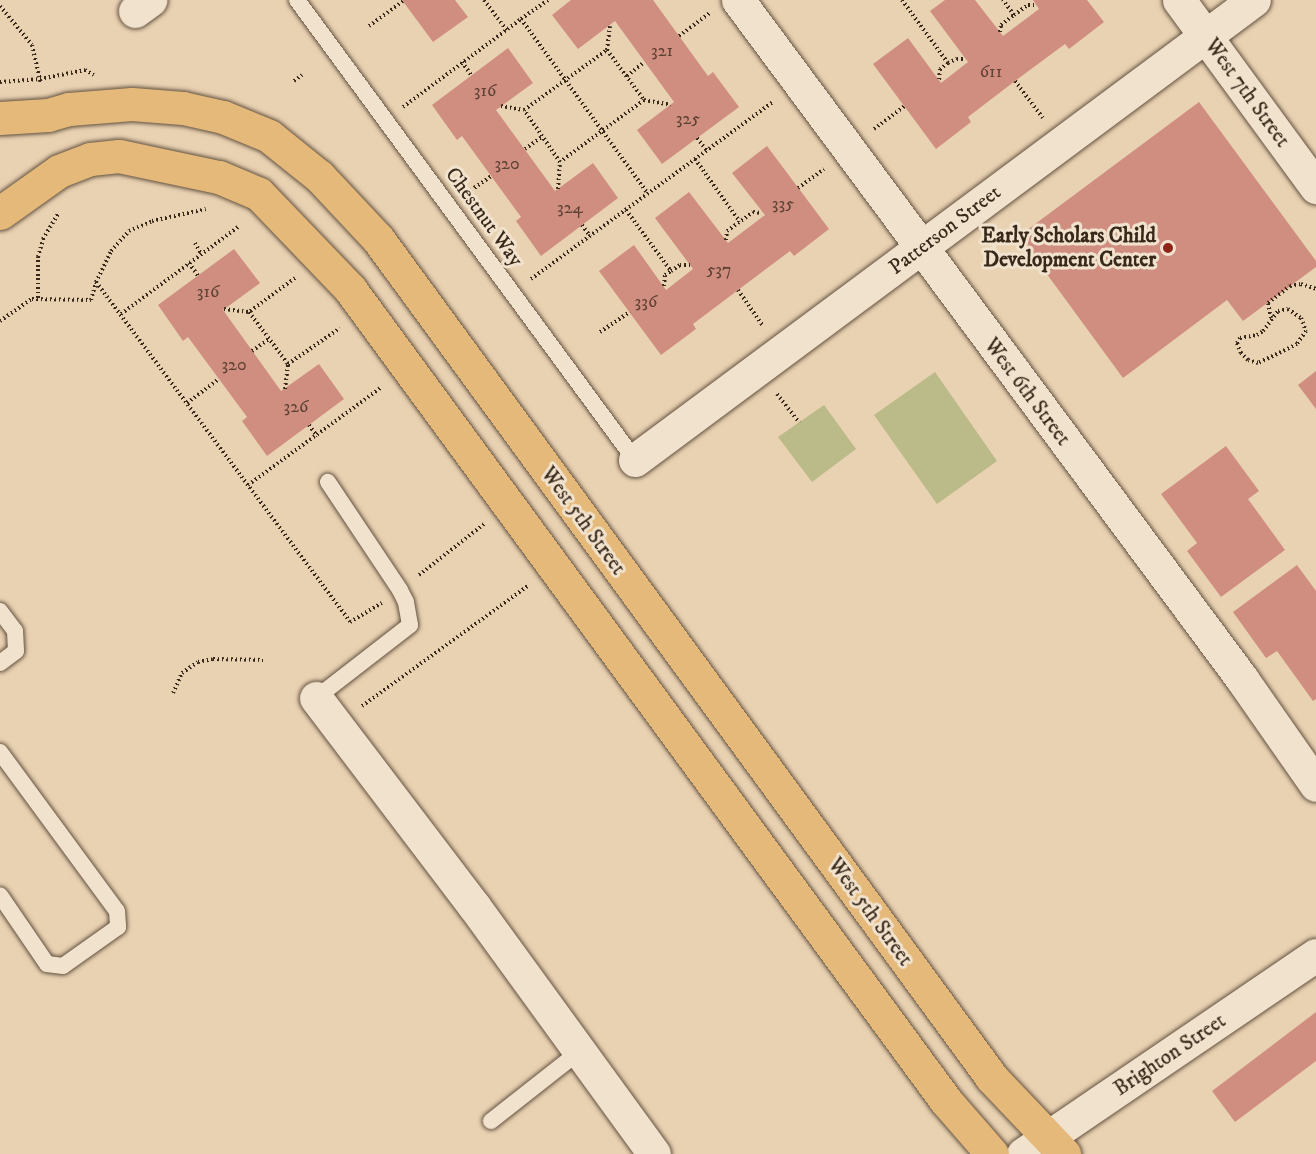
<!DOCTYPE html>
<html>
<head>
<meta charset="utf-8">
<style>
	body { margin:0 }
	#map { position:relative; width:1316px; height:1154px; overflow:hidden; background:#e9d2b2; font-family:"IM FELL DW Pica",serif }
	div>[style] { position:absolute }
	.green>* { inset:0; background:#bbba89 }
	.building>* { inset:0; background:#d08e81 }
	.path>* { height:4px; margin-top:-2px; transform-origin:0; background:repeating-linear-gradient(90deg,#38281a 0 1.5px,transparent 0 4.5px) }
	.roads { filter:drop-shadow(0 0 2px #645240) drop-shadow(0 0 2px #645240) }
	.lane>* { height:16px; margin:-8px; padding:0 8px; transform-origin:8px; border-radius:8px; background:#f1e2cd }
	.street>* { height:33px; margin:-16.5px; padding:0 16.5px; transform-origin:16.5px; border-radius:16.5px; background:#f1e2cd }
	.primary>* { height:33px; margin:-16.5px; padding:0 16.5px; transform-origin:16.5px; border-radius:16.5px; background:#e4b979 }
	.dots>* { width:16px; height:16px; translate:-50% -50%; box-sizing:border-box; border:3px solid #f1e2cd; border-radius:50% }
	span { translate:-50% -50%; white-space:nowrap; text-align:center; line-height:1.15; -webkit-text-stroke:6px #f1e2cd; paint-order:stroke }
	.number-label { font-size:18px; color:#5e4234 }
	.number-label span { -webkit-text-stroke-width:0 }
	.street-label { font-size:21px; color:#38281a }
	.poi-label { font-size:21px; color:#38281a; font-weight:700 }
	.right { translate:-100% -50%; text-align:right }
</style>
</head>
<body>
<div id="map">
	<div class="green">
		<i style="clip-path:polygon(935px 372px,997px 461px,937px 504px,874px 415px)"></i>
		<i style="clip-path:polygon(824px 405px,856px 449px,812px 482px,778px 437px)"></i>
	</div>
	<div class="building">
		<i style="clip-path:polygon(402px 0,455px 0,468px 17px,433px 42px)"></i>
		<i style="clip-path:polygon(571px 0,653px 0,708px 76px,713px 72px,739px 107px,662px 164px,637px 130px,674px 102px,615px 21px,578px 49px,552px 15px)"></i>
		<i style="clip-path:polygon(945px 0,975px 0,1003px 36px,1039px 9px,1033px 0,1087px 0,1104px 22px,1069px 49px,1065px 44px,1015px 81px,968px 117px,971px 122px,936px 149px,873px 64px,908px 38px,941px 83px,968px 62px,930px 11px)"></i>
		<i style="clip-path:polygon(508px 48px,533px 83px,496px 110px,555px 191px,593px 163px,618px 198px,541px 256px,516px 221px,521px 217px,462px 136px,457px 140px,432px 105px)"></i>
		<i style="clip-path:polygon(1199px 102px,1316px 261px,1316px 267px,1243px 321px,1227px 300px,1123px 378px,1019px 236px)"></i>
		<i style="clip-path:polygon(767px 146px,829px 229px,794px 256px,790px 251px,693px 324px,696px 329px,661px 355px,599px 271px,634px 245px,666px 290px,693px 269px,655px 218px,689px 192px,728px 243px,765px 215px,732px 173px)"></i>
		<i style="clip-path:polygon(234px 249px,260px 283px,223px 310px,281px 391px,319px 364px,344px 399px,267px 456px,242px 421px,247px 417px,188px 337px,183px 341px,158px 305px)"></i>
		<i style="clip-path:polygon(1316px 371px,1316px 409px,1298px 385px)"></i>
		<i style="clip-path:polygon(1226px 446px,1259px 491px,1248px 499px,1285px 550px,1221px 597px,1187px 551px,1197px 543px,1161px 494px)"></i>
		<i style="clip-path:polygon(1297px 565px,1316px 591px,1316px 699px,1313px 701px,1277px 651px,1266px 658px,1233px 612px)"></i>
		<i style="clip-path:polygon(1316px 1012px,1316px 1061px,1235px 1122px,1212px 1091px)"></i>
	</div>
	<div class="path">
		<i style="left:484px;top:0;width:38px;rotate:53deg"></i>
		<i style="left:548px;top:0;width:33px;rotate:145deg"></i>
		<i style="left:521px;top:19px;width:216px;rotate:54deg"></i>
		<i style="left:902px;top:0;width:78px;rotate:53.9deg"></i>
		<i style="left:948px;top:63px;width:10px;rotate:143deg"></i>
		<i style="left:940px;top:69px;width:11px;rotate:95deg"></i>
		<i style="left:0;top:6px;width:50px;rotate:50.6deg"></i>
		<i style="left:32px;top:45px;width:40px;rotate:77deg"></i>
		<i style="left:1014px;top:15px;width:17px;rotate:-36deg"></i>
		<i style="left:1028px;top:5px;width:8px"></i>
		<i style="left:369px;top:26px;width:42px;rotate:-36.3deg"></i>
		<i style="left:1000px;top:32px;width:7px;rotate:-82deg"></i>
		<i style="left:1001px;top:25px;width:16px;rotate:-38deg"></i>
		<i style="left:1014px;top:15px;width:19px;rotate:-126deg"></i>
		<i style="left:679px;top:36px;width:39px;rotate:-37deg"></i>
		<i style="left:607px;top:50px;width:24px;rotate:-83deg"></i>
		<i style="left:462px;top:62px;width:16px;rotate:55deg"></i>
		<i style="left:948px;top:63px;width:10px;rotate:-24deg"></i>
		<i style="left:957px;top:59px;width:8px"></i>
		<i style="left:627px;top:76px;width:22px;rotate:-39deg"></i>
		<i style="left:294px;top:81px;width:10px;rotate:-37deg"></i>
		<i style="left:1015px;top:81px;width:46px;rotate:52.9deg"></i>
		<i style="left:0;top:82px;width:40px;rotate:-4.3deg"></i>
		<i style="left:40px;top:79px;width:46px;rotate:-11.3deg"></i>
		<i style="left:85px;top:70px;width:10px;rotate:29deg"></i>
		<i style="left:644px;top:100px;width:27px;rotate:10deg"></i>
		<i style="left:501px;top:106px;width:23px;rotate:10deg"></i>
		<i style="left:403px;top:107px;width:147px;rotate:-36.7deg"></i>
		<i style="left:874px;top:129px;width:39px;rotate:-37deg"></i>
		<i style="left:697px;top:138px;width:16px;rotate:52deg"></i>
		<i style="left:525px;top:149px;width:22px;rotate:-36deg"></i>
		<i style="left:695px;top:159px;width:77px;rotate:54.5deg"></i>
		<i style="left:798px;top:188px;width:32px;rotate:-36deg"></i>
		<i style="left:558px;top:189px;width:27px;rotate:-86deg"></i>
		<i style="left:560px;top:162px;width:63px;rotate:-124.7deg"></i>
		<i style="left:524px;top:110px;width:102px;rotate:-35.9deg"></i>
		<i style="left:607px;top:50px;width:62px;rotate:53.5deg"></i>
		<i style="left:644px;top:100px;width:104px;rotate:143.6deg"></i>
		<i style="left:467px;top:193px;width:29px;rotate:-35deg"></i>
		<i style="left:626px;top:210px;width:76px;rotate:53.6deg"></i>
		<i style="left:671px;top:271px;width:11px;rotate:-34deg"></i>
		<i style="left:680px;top:265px;width:10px"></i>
		<i style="left:582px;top:225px;width:14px;rotate:54deg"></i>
		<i style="left:726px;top:240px;width:9px;rotate:-84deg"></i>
		<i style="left:727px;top:231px;width:32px;rotate:-36deg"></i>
		<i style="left:753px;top:212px;width:9px;rotate:6deg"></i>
		<i style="left:195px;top:243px;width:13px;rotate:61deg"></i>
		<i style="left:189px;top:263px;width:16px;rotate:55deg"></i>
		<i style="left:295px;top:278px;width:57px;rotate:143.5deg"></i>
		<i style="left:249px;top:312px;width:65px;rotate:53.1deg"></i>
		<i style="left:288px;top:364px;width:63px;rotate:-34.7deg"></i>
		<i style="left:531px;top:279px;width:301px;rotate:-36.2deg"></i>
		<i style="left:96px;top:282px;width:424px;rotate:53.2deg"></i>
		<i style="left:350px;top:622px;width:37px;rotate:-31deg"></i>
		<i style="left:664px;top:286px;width:11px;rotate:-85deg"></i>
		<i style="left:665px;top:275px;width:7px;rotate:-34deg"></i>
		<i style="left:738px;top:290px;width:44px;rotate:55.2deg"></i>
		<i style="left:38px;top:298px;width:41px;rotate:-90deg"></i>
		<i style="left:38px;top:257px;width:19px;rotate:-74deg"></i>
		<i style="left:43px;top:239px;width:29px;rotate:-59deg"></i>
		<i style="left:224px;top:309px;width:25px;rotate:7deg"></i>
		<i style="left:1288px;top:309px;width:16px;rotate:35deg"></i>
		<i style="left:1301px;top:318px;width:14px;rotate:69deg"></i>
		<i style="left:1306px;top:331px;width:16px;rotate:125deg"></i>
		<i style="left:1297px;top:344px;width:43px;rotate:154deg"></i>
		<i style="left:1258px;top:363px;width:10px;rotate:-163deg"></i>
		<i style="left:1248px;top:360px;width:10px;rotate:-135deg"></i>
		<i style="left:1241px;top:353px;width:11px;rotate:-112deg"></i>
		<i style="left:1237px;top:343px;width:6px;rotate:-59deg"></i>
		<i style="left:1240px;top:338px;width:17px;rotate:-10deg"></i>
		<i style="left:1257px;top:335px;width:7px;rotate:-34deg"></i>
		<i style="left:1263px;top:331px;width:25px;rotate:-53deg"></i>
		<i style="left:1278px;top:311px;width:10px;rotate:-11deg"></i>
		<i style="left:121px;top:314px;width:146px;rotate:-36.6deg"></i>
		<i style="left:1271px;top:318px;width:15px;rotate:-101deg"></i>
		<i style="left:1268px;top:303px;width:28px;rotate:-38deg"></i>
		<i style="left:1290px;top:286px;width:11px;rotate:-10deg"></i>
		<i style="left:1301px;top:284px;width:16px;rotate:18deg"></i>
		<i style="left:0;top:321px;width:39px;rotate:-35deg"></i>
		<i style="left:32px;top:299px;width:59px;rotate:1deg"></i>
		<i style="left:91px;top:300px;width:19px;rotate:-74deg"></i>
		<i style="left:96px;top:282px;width:34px;rotate:-64deg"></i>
		<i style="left:111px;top:251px;width:27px;rotate:-48deg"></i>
		<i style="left:129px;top:231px;width:25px;rotate:-23deg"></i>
		<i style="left:152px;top:221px;width:55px;rotate:-12.5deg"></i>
		<i style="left:600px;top:332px;width:36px;rotate:-34deg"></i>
		<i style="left:252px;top:351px;width:21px;rotate:-35deg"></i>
		<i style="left:285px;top:389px;width:25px;rotate:-83deg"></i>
		<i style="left:777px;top:394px;width:36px;rotate:52deg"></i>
		<i style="left:187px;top:403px;width:40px;rotate:-37deg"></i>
		<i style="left:309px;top:425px;width:14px;rotate:54deg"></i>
		<i style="left:248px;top:485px;width:166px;rotate:-36.2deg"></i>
		<i style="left:419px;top:575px;width:83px;rotate:-38.1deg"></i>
		<i style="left:173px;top:693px;width:22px;rotate:-66deg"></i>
		<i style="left:182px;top:673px;width:19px;rotate:-35deg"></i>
		<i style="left:198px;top:662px;width:15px;rotate:-11deg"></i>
		<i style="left:213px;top:659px;width:50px;rotate:1.1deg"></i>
		<i style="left:362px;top:706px;width:206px;rotate:-35.9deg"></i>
	</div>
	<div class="roads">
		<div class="lane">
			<i style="left:297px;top:0;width:571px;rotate:53.69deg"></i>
			<i style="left:0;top:611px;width:25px;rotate:53deg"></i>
			<i style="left:15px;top:631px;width:20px;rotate:87deg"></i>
			<i style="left:16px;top:651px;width:20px;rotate:143deg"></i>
			<i style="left:316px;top:698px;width:119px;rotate:-37.8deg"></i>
			<i style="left:410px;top:625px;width:23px;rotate:-100deg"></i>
			<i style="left:406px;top:602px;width:13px;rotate:-117deg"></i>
			<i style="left:400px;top:590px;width:130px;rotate:-123.7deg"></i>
			<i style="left:0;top:752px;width:197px;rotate:53.7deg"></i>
			<i style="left:117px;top:911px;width:16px;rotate:86deg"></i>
			<i style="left:118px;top:927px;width:67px;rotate:144.7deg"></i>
			<i style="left:63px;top:966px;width:16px;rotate:-173deg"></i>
			<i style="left:47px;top:964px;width:83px;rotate:-124.3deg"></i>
			<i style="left:491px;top:1121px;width:113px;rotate:-38.2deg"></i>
		</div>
		<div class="street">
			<i style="left:738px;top:0;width:846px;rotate:53.41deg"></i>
			<i style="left:1242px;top:679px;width:129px;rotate:55.1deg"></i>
			<i style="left:1179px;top:0;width:232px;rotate:53.8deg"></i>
			<i style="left:135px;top:11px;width:19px;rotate:-36deg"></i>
			<i style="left:635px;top:460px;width:771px;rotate:-36.62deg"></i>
			<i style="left:316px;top:698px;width:261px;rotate:52.8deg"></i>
			<i style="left:474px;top:906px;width:306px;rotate:54deg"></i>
			<i style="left:1023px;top:1154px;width:354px;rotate:-34.2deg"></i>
		</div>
		<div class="primary">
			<i style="left:0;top:118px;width:48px;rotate:-3.6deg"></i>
			<i style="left:48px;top:115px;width:22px;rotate:-16deg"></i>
			<i style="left:69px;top:109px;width:63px;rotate:-4.5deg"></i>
			<i style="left:132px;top:104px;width:51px;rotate:4.5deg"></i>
			<i style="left:183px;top:108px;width:41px;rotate:12.7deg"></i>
			<i style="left:223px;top:117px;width:50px;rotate:22.4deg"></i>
			<i style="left:269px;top:136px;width:64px;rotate:38.7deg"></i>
			<i style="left:319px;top:176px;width:86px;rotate:46.9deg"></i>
			<i style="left:378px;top:239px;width:1040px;rotate:53.8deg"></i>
			<i style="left:992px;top:1078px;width:105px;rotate:46.5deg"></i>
			<i style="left:0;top:213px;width:72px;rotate:-35.4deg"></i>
			<i style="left:59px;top:171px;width:33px;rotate:-21deg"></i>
			<i style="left:90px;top:159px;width:29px;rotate:-6deg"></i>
			<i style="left:119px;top:156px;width:102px;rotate:11.9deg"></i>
			<i style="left:219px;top:177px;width:43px;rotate:23deg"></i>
			<i style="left:259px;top:194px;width:132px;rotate:46.2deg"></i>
			<i style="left:350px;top:289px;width:1007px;rotate:53.72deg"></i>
			<i style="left:946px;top:1101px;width:70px;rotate:49deg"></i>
		</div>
	</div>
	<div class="dots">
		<i style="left:1168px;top:248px;background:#8f2418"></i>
	</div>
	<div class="number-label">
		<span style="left:662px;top:51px">321</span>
		<span style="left:991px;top:72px">611</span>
		<span style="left:485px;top:91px">316</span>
		<span style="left:688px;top:119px">325</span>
		<span style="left:507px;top:164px">320</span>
		<span style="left:783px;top:204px">335</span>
		<span style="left:570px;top:208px">324</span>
		<span style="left:719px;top:270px">537</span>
		<span style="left:208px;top:292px">316</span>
		<span style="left:646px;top:302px">336</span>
		<span style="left:234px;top:365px">320</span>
		<span style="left:296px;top:407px">326</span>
	</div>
	<div class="street-label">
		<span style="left:1247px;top:93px;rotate:54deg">West 7th Street</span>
		<span style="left:484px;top:217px;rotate:54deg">Chestnut Way</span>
		<span style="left:945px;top:230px;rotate:-37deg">Patterson Street</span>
		<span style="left:1027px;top:392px;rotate:53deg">West 6th Street</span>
		<span style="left:583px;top:521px;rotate:54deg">West 5th Street</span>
		<span style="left:870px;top:912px;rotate:54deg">West 5th Street</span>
		<span style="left:1170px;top:1055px;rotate:-34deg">Brighton Street</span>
	</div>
	<div class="poi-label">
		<span class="right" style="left:1156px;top:248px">Early Scholars Child<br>Development Center</span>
	</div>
</div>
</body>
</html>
